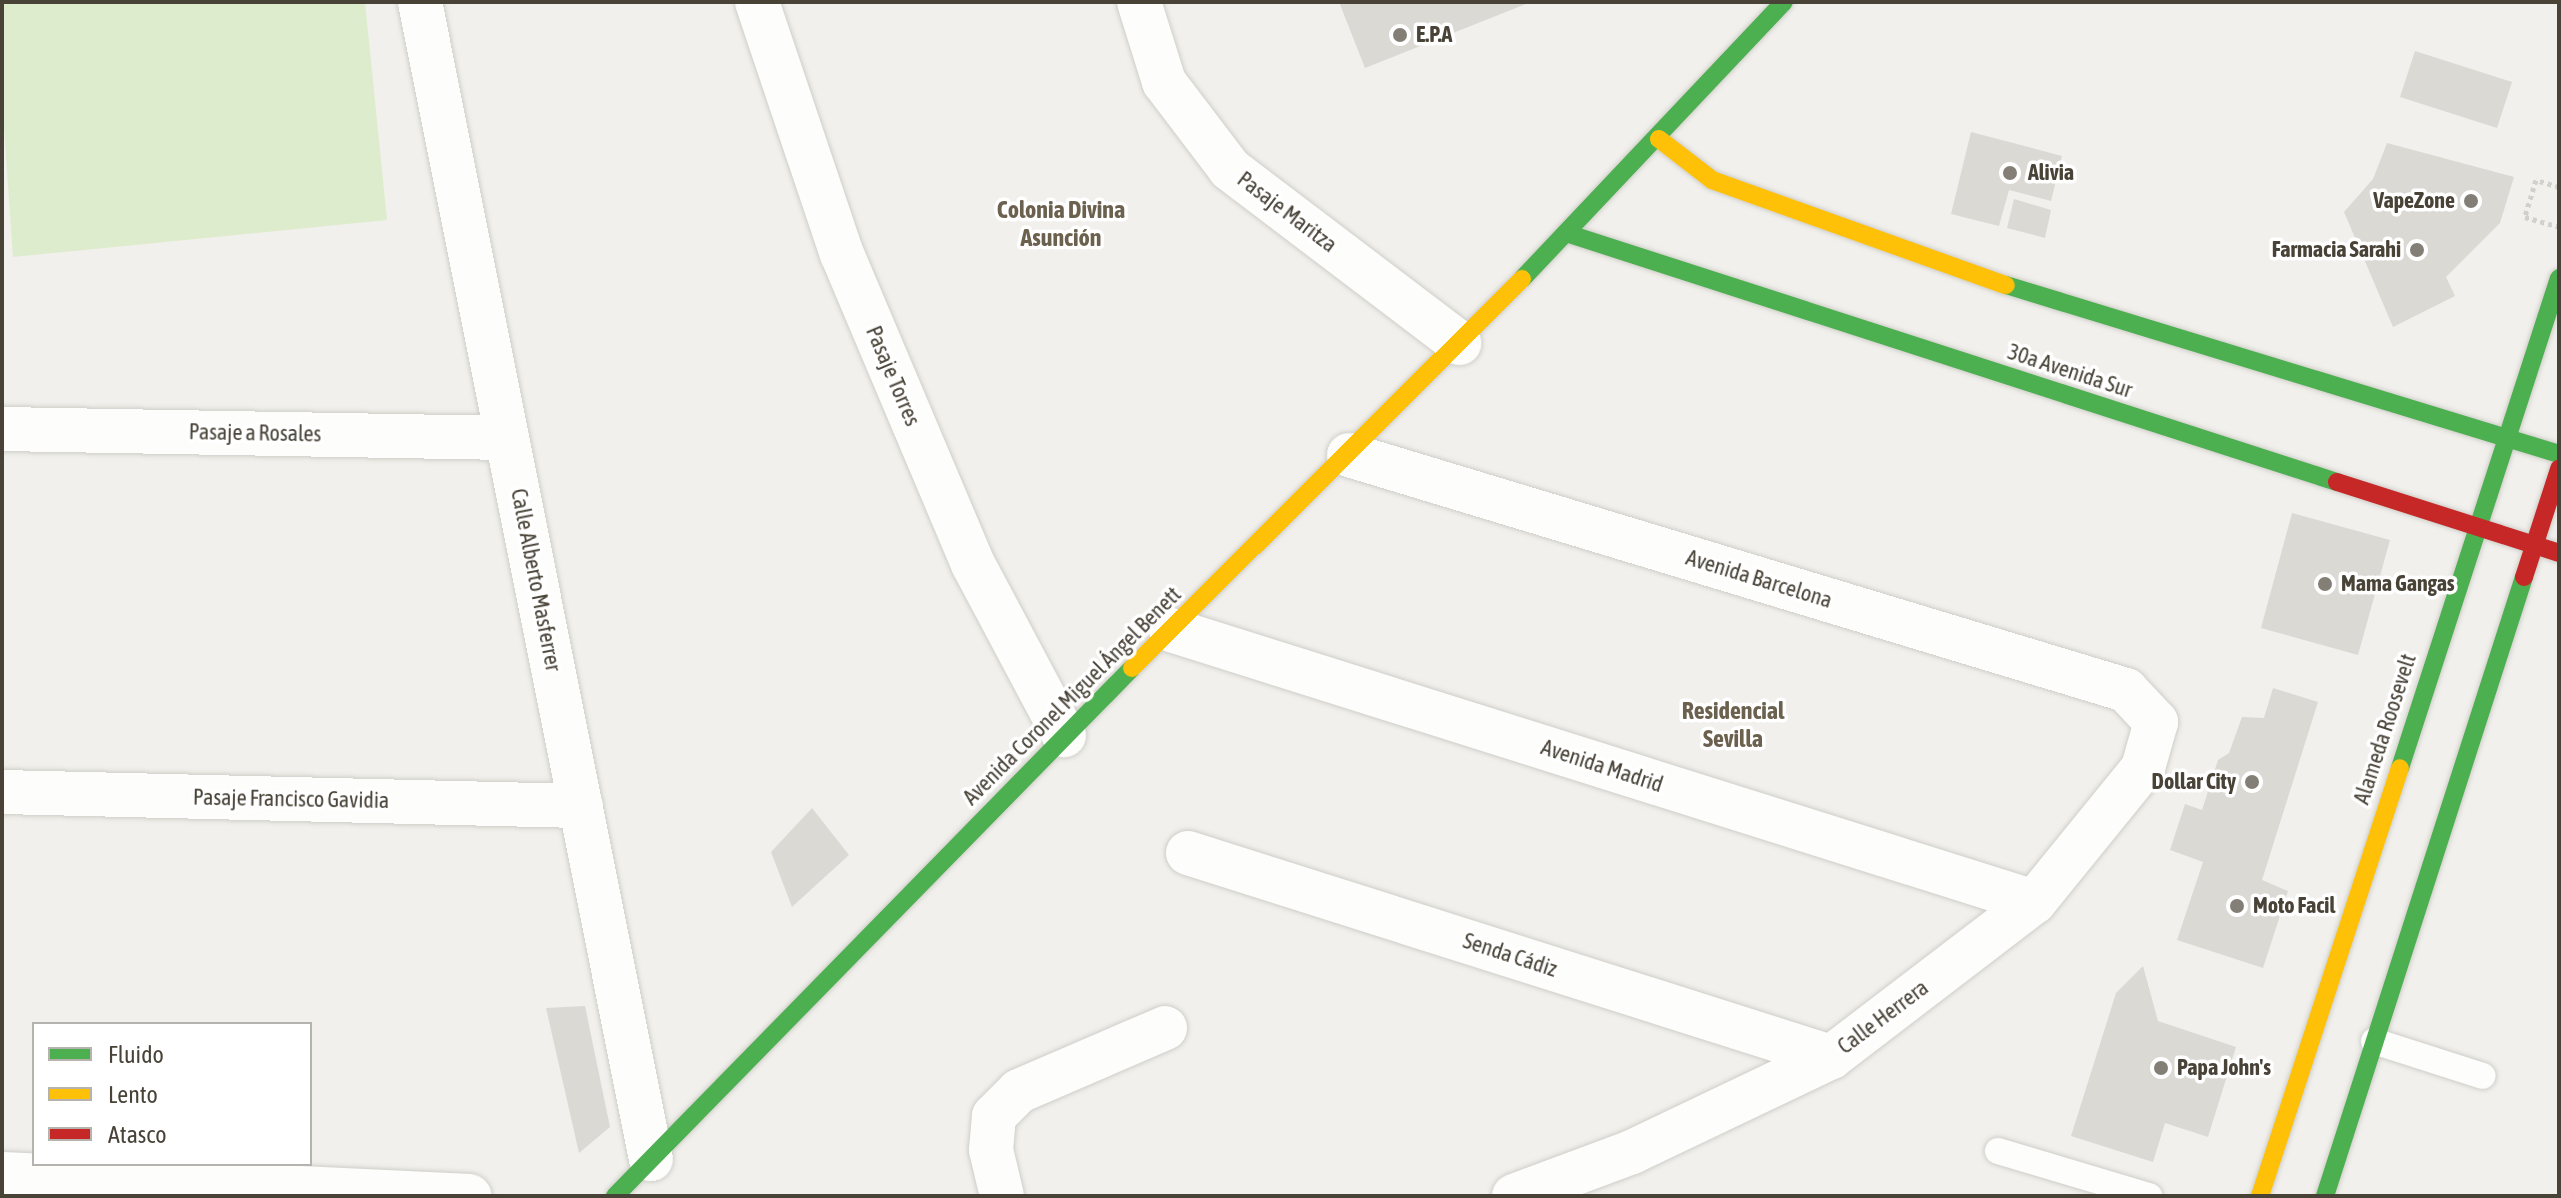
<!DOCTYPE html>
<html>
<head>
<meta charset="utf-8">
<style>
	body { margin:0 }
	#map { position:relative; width:2561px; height:1198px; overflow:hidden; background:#f1f0ec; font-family:"Asap Condensed",sans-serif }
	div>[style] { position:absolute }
	.green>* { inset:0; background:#ddeccc }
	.building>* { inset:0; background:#dbd9d4 }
	.path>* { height:5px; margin-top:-2.5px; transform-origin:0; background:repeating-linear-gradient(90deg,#d2d0ca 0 4px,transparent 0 8px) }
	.roads { filter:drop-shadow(0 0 2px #cfcec9) drop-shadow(0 0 2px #cfcec9) }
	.lane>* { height:26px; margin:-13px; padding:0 13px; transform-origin:13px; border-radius:13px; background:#fdfdfc }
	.street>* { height:44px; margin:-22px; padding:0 22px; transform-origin:22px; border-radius:22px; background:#fdfdfc }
	.fast>* { height:18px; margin:-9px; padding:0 9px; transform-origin:9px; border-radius:9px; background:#4caf50 }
	.slow>* { height:18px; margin:-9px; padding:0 9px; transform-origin:9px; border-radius:9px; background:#ffc107 }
	.jam>* { height:18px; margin:-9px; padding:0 9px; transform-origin:9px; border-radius:9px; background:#c62828 }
	.dots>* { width:22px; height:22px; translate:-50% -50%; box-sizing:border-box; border:4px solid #fff; border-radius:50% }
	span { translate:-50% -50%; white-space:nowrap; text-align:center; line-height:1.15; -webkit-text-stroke:7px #fff; paint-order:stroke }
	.poi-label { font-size:22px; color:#484237; font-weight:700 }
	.left { translate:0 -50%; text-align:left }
	.right { translate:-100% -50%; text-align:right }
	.street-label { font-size:22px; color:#484237 }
	.neighbourhood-label { font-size:24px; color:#6b614e; font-weight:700 }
	.frame { position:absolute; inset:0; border:4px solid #484237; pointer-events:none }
	.legend { position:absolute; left:32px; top:1022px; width:280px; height:144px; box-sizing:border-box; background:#fff; border:2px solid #b6b3af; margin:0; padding:10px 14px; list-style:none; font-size:24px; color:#484237 }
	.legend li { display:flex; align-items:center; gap:16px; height:40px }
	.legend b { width:40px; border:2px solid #b6b3af }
</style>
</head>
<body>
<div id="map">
	<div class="green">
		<i style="clip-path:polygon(21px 2px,365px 2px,387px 220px,13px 257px,2px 98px,2px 5px)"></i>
	</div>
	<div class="building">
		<i style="clip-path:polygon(1339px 2px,1531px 2px,1365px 68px)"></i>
		<i style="clip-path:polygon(2415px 51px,2512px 82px,2497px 128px,2400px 97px)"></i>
		<i style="clip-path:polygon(1971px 132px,2062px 156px,2051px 201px,2009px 190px,1999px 226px,1951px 214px)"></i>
		<i style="clip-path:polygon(2387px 143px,2514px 177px,2500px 223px,2446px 277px,2455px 296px,2393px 327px,2344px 212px,2373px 179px)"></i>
		<i style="clip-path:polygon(2014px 199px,2051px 210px,2045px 238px,2007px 228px)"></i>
		<i style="clip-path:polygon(2292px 513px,2390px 540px,2358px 655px,2261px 628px)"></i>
		<i style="clip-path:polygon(2273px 688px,2318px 702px,2262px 880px,2288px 891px,2263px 968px,2177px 940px,2203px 862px,2170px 850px,2185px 804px,2202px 810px,2218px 760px,2229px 753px,2242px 717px,2264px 718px)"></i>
		<i style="clip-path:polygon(812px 808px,849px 855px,792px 907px,771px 852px)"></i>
		<i style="clip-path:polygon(2143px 966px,2158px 1021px,2236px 1047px,2208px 1137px,2165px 1123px,2153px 1162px,2071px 1136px,2116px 993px)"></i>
		<i style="clip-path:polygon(585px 1006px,610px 1127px,579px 1153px,546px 1008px)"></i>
	</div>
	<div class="path">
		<i style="left:2559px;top:187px;width:24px;rotate:-163deg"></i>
		<i style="left:2536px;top:180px;width:39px;rotate:107deg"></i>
		<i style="left:2525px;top:217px;width:35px;rotate:16deg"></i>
	</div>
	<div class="roads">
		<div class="lane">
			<i style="left:2374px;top:1041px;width:114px;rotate:17.8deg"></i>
			<i style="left:1998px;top:1151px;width:158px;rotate:16.6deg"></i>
		</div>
		<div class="street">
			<i style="left:420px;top:2px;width:1180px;rotate:78.71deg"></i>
			<i style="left:757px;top:2px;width:266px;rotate:71.4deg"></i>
			<i style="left:842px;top:254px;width:337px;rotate:67.1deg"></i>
			<i style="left:973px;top:564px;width:194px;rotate:62deg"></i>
			<i style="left:1139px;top:2px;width:84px;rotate:72.6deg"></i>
			<i style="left:1164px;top:82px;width:109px;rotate:52.8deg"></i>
			<i style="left:1230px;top:169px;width:288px;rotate:37.2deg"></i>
			<i style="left:2px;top:429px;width:505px;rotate:1.02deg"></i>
			<i style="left:1349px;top:455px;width:812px;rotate:16.83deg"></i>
			<i style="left:2126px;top:690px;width:44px;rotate:46.8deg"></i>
			<i style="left:2156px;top:722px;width:48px;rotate:105.8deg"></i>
			<i style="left:2143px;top:768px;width:173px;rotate:129.1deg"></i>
			<i style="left:2034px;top:902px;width:255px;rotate:142.6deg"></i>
			<i style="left:1831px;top:1057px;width:221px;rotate:154.5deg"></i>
			<i style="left:1632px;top:1152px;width:126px;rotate:159.6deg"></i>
			<i style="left:1171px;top:630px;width:905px;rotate:17.49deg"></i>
			<i style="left:2px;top:792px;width:579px;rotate:1.39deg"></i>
			<i style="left:1188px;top:853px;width:675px;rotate:17.6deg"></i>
			<i style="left:2px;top:1174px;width:468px;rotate:2.7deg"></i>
			<i style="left:1002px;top:1196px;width:47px;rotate:-103.4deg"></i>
			<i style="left:991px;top:1150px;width:34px;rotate:-85deg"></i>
			<i style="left:994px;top:1116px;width:35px;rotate:-45deg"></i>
			<i style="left:1019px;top:1091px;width:159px;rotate:-23.3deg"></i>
		</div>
		<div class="fast">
			<i style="left:1566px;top:233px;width:810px;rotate:17.9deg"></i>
			<i style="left:1522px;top:279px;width:381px;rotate:-46.6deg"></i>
			<i style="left:2006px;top:285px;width:578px;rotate:16.99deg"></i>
			<i style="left:2400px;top:768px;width:515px;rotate:-72.02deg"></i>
			<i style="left:615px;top:1196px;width:739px;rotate:-45.6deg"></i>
			<i style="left:2325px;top:1196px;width:650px;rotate:-72.18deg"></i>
		</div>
		<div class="slow">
			<i style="left:1659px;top:139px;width:67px;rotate:37.7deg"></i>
			<i style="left:1712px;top:180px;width:312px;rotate:19.7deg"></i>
			<i style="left:1132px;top:668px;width:551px;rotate:-44.93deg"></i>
			<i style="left:2260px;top:1196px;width:450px;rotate:-71.9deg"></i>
		</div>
		<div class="jam">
			<i style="left:2337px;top:482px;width:233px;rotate:17.7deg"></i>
			<i style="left:2524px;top:577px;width:114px;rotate:-72deg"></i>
		</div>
	</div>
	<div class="dots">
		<i style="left:1400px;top:35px;background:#837f76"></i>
		<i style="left:2010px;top:173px;background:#837f76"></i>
		<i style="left:2471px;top:201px;background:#837f76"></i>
		<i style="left:2417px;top:250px;background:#837f76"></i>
		<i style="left:2325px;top:584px;background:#837f76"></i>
		<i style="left:2252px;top:782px;background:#837f76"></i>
		<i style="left:2237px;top:906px;background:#837f76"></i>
		<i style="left:2161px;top:1068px;background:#837f76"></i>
	</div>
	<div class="poi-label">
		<span class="left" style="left:1416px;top:35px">E.P.A</span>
		<span class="left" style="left:2028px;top:173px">Alivia</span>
		<span class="right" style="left:2455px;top:201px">VapeZone</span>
		<span class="right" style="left:2401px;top:250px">Farmacia Sarahi</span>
		<span class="left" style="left:2341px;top:584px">Mama Gangas</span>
		<span class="right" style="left:2236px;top:782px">Dollar City</span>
		<span class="left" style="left:2253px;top:906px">Moto Facil</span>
		<span class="left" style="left:2177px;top:1068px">Papa John's</span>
	</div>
	<div class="street-label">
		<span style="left:1287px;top:212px;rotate:37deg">Pasaje Maritza</span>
		<span style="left:2070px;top:371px;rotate:18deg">30a Avenida Sur</span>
		<span style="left:893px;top:376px;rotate:67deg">Pasaje Torres</span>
		<span style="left:255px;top:433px;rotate:1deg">Pasaje a Rosales</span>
		<span style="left:1759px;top:579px;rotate:17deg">Avenida Barcelona</span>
		<span style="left:536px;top:580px;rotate:79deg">Calle Alberto Masferrer</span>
		<span style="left:1072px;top:696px;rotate:-45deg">Avenida Coronel Miguel Ángel Benett</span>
		<span style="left:2385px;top:729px;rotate:-72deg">Alameda Roosevelt</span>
		<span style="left:1602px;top:766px;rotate:18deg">Avenida Madrid</span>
		<span style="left:291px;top:799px;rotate:1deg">Pasaje Francisco Gavidia</span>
		<span style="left:1510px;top:955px;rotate:18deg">Senda Cádiz</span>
		<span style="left:1883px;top:1017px;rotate:-37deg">Calle Herrera</span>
	</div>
	<div class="neighbourhood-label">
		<span style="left:1061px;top:224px">Colonia Divina<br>Asunción</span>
		<span style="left:1733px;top:725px">Residencial<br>Sevilla</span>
	</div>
	<div class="frame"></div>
	<ul class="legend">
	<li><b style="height:10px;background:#4caf50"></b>Fluido</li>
	<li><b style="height:10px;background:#ffc107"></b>Lento</li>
	<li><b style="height:10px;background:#c62828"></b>Atasco</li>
	</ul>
</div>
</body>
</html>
